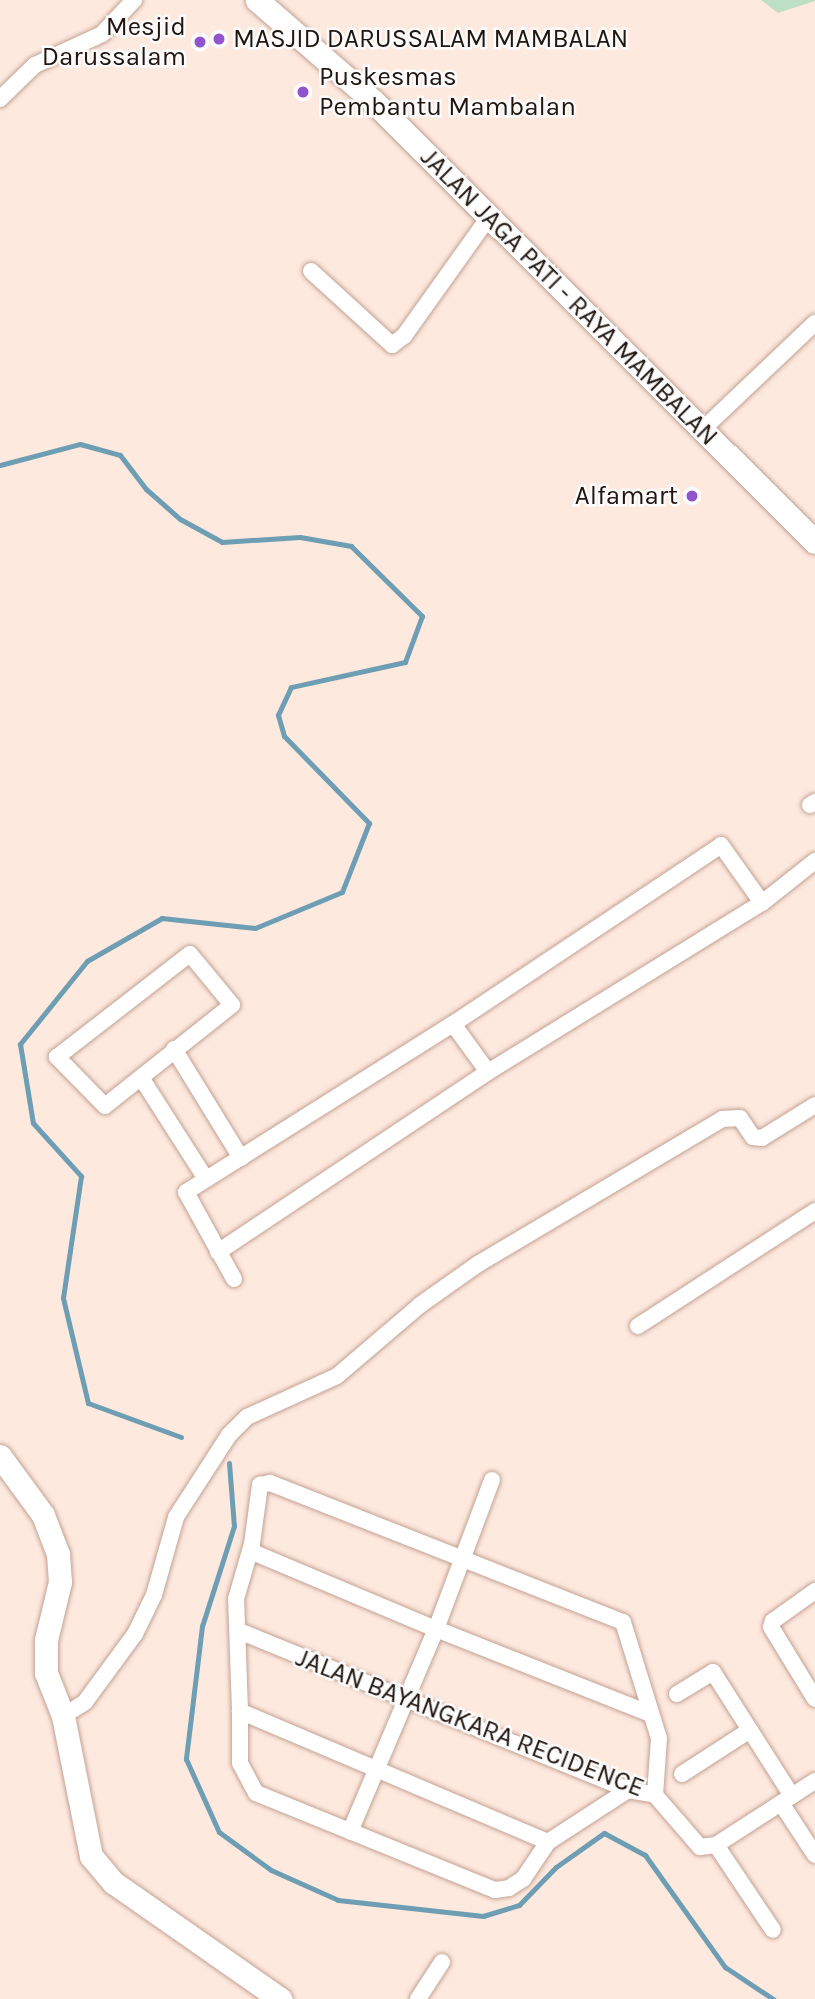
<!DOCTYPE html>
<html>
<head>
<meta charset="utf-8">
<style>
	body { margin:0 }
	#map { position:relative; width:815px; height:1999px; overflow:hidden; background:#fee9df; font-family:Karla,sans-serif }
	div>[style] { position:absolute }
	.green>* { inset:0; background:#bde0c4 }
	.stream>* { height:5px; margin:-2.5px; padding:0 2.5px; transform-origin:2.5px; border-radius:2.5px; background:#6e9eb3 }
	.roads { filter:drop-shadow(0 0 2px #c2a293) drop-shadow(0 0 2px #c2a293) }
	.street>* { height:16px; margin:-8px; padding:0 8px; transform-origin:8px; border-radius:8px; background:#fff }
	.secondary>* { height:23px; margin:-11.5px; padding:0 11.5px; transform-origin:11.5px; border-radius:11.5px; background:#fff }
	.dots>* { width:19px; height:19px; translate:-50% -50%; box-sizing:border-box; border:4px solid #fbfbfb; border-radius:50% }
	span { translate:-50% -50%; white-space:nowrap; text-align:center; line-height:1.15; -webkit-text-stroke:5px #fbfbfb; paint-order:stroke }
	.poi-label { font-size:26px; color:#20150f }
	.right { translate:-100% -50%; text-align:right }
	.left { translate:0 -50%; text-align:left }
	.street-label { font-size:26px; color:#20150f }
</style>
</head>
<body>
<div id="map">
	<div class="green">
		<i style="clip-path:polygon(761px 0,815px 0,815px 1px,778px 13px)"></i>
	</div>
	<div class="stream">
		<i style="left:0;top:465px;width:83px;rotate:-14.7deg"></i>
		<i style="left:80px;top:444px;width:41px;rotate:15.4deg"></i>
		<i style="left:120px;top:455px;width:43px;rotate:52.6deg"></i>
		<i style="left:146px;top:489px;width:45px;rotate:41.4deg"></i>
		<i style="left:180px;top:519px;width:48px;rotate:28.7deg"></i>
		<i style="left:222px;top:542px;width:78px;rotate:-3.7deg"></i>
		<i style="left:300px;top:537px;width:52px;rotate:10deg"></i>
		<i style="left:351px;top:546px;width:100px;rotate:44.6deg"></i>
		<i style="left:422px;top:616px;width:49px;rotate:110.3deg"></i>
		<i style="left:405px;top:662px;width:117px;rotate:167.6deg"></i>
		<i style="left:291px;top:687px;width:31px;rotate:115deg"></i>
		<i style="left:278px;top:715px;width:22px;rotate:74deg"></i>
		<i style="left:284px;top:736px;width:122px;rotate:45.7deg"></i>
		<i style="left:369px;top:823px;width:74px;rotate:111.4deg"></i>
		<i style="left:342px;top:892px;width:94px;rotate:157.5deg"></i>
		<i style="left:255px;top:928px;width:94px;rotate:-173.9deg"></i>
		<i style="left:162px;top:918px;width:86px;rotate:150.2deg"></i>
		<i style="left:87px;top:961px;width:107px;rotate:128.9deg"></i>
		<i style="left:20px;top:1044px;width:80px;rotate:80.7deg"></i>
		<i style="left:33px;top:1123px;width:72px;rotate:47.8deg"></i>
		<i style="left:81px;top:1176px;width:123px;rotate:98.4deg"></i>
		<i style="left:63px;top:1298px;width:108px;rotate:76.6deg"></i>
		<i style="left:88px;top:1403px;width:99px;rotate:20.1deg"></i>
		<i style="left:229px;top:1463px;width:63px;rotate:85.5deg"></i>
		<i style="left:234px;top:1526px;width:105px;rotate:107.7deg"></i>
		<i style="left:202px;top:1626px;width:134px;rotate:96.9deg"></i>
		<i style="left:186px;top:1759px;width:80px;rotate:65.7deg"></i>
		<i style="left:219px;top:1832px;width:64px;rotate:36.2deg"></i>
		<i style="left:271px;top:1870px;width:73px;rotate:24.1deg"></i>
		<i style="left:338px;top:1900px;width:146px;rotate:6.3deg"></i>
		<i style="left:483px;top:1916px;width:38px;rotate:-17deg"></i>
		<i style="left:519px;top:1905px;width:53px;rotate:-45.8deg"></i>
		<i style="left:556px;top:1867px;width:59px;rotate:-35.3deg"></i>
		<i style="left:604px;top:1833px;width:47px;rotate:28.2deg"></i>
		<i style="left:645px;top:1855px;width:138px;rotate:54.5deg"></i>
		<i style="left:725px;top:1967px;width:58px;rotate:33.7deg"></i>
	</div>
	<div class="roads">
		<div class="street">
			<i style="left:0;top:99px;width:49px;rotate:-44.2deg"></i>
			<i style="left:35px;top:65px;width:74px;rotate:-24.8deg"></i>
			<i style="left:102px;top:34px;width:47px;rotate:-46.7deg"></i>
			<i style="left:311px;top:271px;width:110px;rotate:42.4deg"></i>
			<i style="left:392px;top:345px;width:15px;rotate:-37deg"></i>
			<i style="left:404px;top:336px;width:146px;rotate:-54.5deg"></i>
			<i style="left:701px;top:431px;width:157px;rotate:-43.5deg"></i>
			<i style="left:810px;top:805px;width:6px;rotate:-31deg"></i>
			<i style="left:190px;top:954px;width:66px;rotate:50.5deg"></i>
			<i style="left:232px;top:1005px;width:162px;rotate:141.5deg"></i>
			<i style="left:105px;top:1106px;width:69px;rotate:-134.4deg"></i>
			<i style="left:57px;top:1057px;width:168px;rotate:-37.8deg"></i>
			<i style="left:453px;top:1024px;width:59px;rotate:53.9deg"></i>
			<i style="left:174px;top:1049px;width:128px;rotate:58.4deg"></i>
			<i style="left:142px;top:1079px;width:119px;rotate:57.4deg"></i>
			<i style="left:218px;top:1252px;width:324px;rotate:-33.7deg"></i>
			<i style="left:488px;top:1072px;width:322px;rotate:-31.7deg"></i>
			<i style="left:762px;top:903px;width:68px;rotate:-38.4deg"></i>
			<i style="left:234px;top:1279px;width:99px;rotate:-118.9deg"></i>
			<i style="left:186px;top:1192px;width:315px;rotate:-32.2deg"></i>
			<i style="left:453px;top:1024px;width:322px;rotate:-33.7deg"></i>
			<i style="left:721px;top:845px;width:71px;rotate:54.7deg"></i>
			<i style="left:638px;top:1326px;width:211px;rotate:-33deg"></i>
			<i style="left:492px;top:1480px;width:159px;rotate:110.6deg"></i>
			<i style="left:436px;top:1629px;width:231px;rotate:21.6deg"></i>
			<i style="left:250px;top:1551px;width:202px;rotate:22.8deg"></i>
			<i style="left:436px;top:1629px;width:220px;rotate:113deg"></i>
			<i style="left:815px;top:1591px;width:52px;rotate:144.5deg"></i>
			<i style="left:773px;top:1621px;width:6px;rotate:108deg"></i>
			<i style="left:771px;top:1627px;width:84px;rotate:58.6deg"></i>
			<i style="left:239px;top:1631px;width:420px;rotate:22.2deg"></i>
			<i style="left:628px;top:1790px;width:27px;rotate:10deg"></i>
			<i style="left:655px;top:1795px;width:69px;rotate:49.1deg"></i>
			<i style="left:700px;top:1847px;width:16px;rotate:-7deg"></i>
			<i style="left:716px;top:1845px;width:118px;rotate:-32.9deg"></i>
			<i style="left:677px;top:1694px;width:42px;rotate:-31.4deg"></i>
			<i style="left:713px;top:1672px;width:147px;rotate:57.5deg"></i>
			<i style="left:240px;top:1711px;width:52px;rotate:90deg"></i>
			<i style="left:240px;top:1763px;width:34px;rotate:62deg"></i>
			<i style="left:256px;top:1793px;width:258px;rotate:22.1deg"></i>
			<i style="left:495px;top:1890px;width:14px;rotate:-8deg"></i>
			<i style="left:509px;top:1888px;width:17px;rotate:-33deg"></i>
			<i style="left:523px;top:1879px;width:45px;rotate:-56deg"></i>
			<i style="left:63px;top:1716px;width:26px;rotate:-32deg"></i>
			<i style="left:85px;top:1702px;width:84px;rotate:-53.7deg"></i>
			<i style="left:135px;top:1634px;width:43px;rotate:-64deg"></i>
			<i style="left:154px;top:1595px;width:81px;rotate:-74.2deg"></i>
			<i style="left:176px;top:1517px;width:98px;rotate:-57.1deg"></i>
			<i style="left:229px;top:1435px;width:25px;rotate:-45deg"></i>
			<i style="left:247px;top:1417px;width:99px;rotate:-24.5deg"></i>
			<i style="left:337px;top:1376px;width:109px;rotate:-40.5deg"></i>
			<i style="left:420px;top:1305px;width:71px;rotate:-35.3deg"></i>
			<i style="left:478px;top:1264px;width:284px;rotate:-30.7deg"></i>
			<i style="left:722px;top:1119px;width:18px;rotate:-3deg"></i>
			<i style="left:740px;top:1118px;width:23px;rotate:56deg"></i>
			<i style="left:753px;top:1137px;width:9px;rotate:6deg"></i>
			<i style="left:762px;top:1138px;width:62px;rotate:-31.9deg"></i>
			<i style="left:682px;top:1774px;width:81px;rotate:-32.9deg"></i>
			<i style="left:628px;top:1790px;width:95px;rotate:147deg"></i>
			<i style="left:548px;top:1842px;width:335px;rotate:-157deg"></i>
			<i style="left:240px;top:1711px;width:112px;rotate:-92deg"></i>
			<i style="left:236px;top:1599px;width:57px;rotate:-73.8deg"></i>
			<i style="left:252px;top:1544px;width:60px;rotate:-82.3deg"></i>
			<i style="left:260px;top:1485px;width:10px;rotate:-11deg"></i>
			<i style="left:270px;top:1483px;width:379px;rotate:21.5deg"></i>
			<i style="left:623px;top:1622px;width:121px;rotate:72.8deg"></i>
			<i style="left:659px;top:1738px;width:57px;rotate:94deg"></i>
			<i style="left:781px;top:1803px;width:62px;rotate:56.8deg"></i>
			<i style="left:716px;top:1845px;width:102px;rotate:56.2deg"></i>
			<i style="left:418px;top:1999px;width:44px;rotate:-57deg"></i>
		</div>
		<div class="secondary">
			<i style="left:257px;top:0;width:154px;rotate:41deg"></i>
			<i style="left:373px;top:101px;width:624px;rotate:44.94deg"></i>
			<i style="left:0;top:1456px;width:73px;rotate:53.9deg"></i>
			<i style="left:43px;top:1515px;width:42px;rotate:69deg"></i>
			<i style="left:58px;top:1554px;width:28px;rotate:86deg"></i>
			<i style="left:60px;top:1582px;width:60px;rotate:103.6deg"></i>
			<i style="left:46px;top:1640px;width:33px;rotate:90deg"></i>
			<i style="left:46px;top:1673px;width:46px;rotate:68.4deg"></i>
			<i style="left:63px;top:1716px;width:143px;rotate:78.7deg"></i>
			<i style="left:91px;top:1856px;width:35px;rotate:50deg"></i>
			<i style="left:114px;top:1883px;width:203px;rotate:34.9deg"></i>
		</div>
	</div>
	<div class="dots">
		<i style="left:219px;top:39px;background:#9055cc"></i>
		<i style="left:200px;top:42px;background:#9055cc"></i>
		<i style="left:303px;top:92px;background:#9055cc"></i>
		<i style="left:692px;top:496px;background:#9055cc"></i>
	</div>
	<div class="poi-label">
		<span class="right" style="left:186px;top:42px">Mesjid<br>Darussalam</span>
		<span class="left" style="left:233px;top:39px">MASJID DARUSSALAM MAMBALAN</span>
		<span class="left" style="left:319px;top:92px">Puskesmas<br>Pembantu Mambalan</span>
		<span class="right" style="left:678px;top:496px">Alfamart</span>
	</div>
	<div class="street-label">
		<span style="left:569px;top:297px;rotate:45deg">JALAN JAGA PATI - RAYA MAMBALAN</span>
		<span style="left:470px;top:1723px;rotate:21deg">JALAN BAYANGKARA RECIDENCE</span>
	</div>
</div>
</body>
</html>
